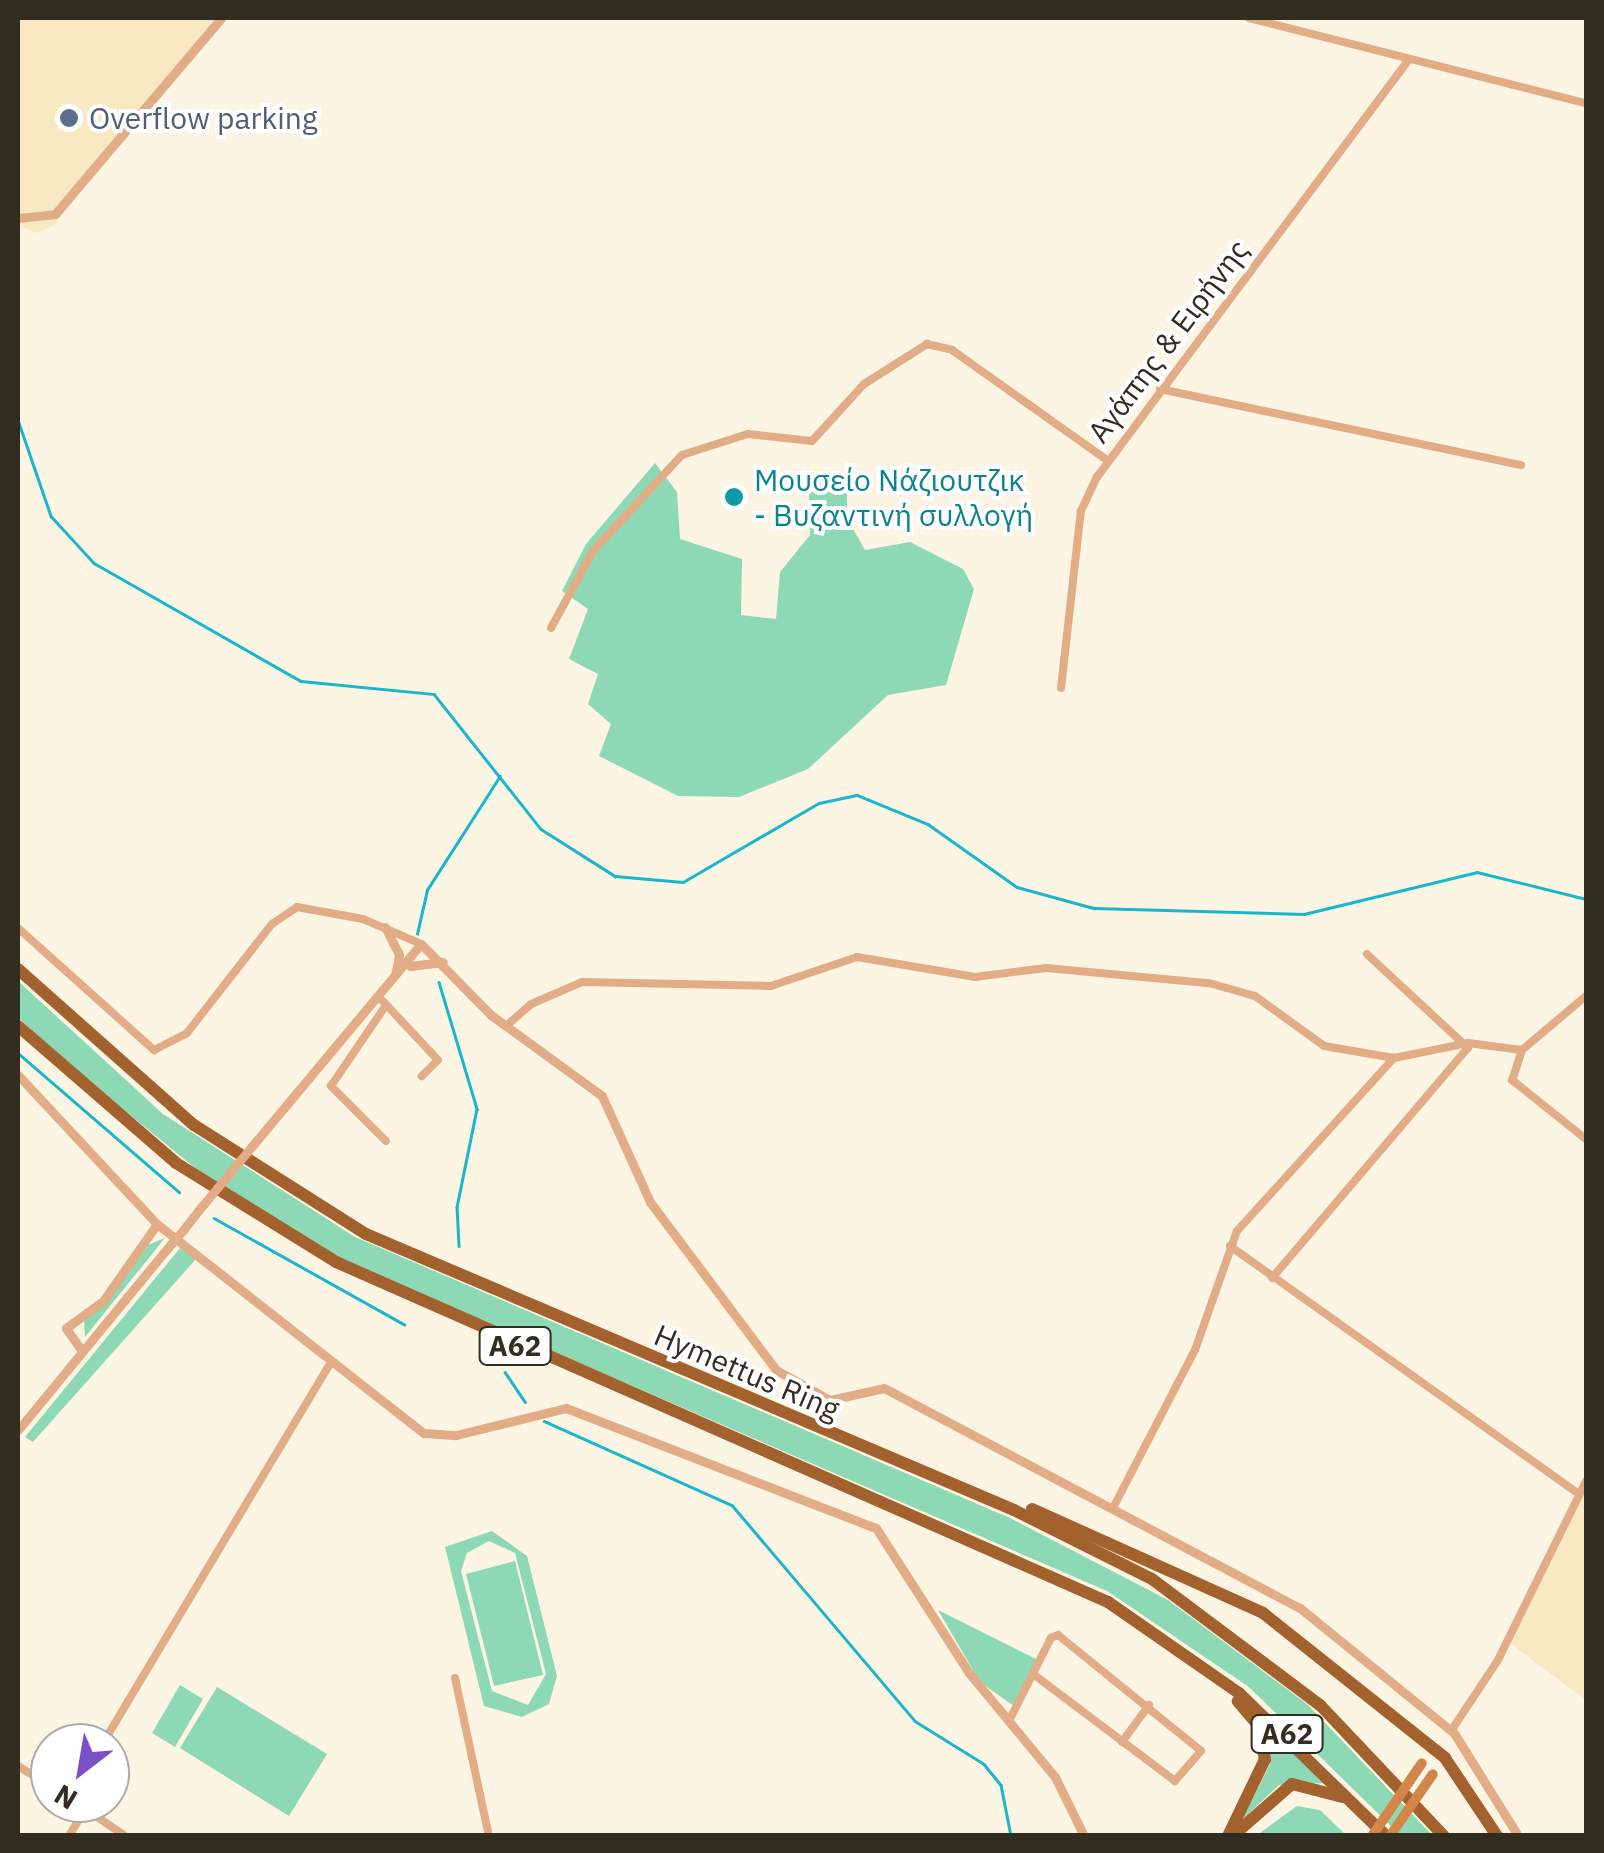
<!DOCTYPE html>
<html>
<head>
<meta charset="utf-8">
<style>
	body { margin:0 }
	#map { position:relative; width:1604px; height:1853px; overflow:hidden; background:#fdf5e3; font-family:"IBM Plex Sans",sans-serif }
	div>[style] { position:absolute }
	.built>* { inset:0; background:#f9e9c3 }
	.green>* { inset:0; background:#8ed9b5 }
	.stream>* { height:2.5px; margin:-1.25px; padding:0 1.25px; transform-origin:1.25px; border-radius:1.25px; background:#18b7cd }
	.minor>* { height:8px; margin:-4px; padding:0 4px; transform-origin:4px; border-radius:4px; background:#e2ac86 }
	.tertiary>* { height:9px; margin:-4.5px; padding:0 4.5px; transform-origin:4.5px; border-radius:4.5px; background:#e2ac86 }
	.motorway>* { height:12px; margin:-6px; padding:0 6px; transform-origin:6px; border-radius:6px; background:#a3622d }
	.tertiary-bridge>* { height:9px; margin:-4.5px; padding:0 4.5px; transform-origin:4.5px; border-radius:4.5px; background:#e2ac86 }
	.secondary-bridge>* { height:10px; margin:-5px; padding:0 5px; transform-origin:5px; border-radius:5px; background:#d48649 }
	.dots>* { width:28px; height:28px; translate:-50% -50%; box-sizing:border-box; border:5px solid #fff; border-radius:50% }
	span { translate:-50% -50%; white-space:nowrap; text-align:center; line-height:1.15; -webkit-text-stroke:8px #fff; paint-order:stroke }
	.shield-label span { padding:2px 8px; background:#fff; border:2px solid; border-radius:8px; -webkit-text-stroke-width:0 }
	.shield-label { font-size:28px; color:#312d21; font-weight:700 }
	.service-label { font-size:30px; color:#4e5e75 }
	.left { translate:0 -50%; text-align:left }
	.street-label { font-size:30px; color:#312d21 }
	.culture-label { font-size:30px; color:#0d838f }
	.frame { position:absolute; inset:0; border:20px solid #312d21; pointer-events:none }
	.north { position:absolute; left:30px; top:1723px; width:100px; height:100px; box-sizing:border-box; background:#fff; border:2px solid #adaba6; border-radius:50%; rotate:211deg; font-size:28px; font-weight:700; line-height:40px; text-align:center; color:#312d21 }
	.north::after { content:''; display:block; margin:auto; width:35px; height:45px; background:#7a4fc8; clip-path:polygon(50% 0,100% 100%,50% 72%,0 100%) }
</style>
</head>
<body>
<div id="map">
	<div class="built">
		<i style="clip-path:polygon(18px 18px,224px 18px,54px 225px,37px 233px,18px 226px)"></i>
		<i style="clip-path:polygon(1586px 1488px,1586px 1700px,1511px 1644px)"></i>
	</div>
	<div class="green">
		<i style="clip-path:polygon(655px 463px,677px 492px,680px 539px,742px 559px,741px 615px,776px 619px,780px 572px,810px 535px,809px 495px,822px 480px,847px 490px,847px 518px,865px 550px,910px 542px,963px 569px,974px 589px,946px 685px,888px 695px,808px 769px,739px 797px,678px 796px,599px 756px,611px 724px,588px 704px,598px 674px,569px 659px,588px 609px,562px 591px,586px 544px)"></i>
		<i style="clip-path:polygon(18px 981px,163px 1114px,355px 1237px,1010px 1518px,1168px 1600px,1308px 1705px,1432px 1835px,1400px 1835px,1249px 1687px,1107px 1591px,343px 1261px,194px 1167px,59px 1057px,18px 1017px)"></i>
		<i style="clip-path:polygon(165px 1238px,85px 1337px,84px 1322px,148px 1245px)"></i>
		<i style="clip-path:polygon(180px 1248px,196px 1259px,33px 1442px,25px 1437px)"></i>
		<i style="clip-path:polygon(evenodd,492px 1531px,527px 1556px,557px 1676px,549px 1704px,522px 1717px,484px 1706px,445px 1547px,492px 1531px,489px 1541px,515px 1553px,546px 1674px,528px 1705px,492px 1691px,461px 1571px,467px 1553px,489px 1541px)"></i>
		<i style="clip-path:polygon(515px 1561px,543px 1675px,494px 1686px,466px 1574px)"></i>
		<i style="clip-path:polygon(938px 1610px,1038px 1660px,1014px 1706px,980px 1682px)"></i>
		<i style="clip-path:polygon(180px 1685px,203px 1699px,175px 1747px,152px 1733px)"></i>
		<i style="clip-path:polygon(217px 1687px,327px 1754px,289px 1816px,180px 1748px)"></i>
		<i style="clip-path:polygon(1261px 1723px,1327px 1783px,1279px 1785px,1242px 1820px,1270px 1764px)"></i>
		<i style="clip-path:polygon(1297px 1806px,1320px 1810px,1346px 1835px,1257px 1835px)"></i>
	</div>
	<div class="stream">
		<i style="left:18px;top:420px;width:102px;rotate:71deg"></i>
		<i style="left:51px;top:516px;width:64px;rotate:47.5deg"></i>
		<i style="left:94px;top:563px;width:238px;rotate:29.7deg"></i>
		<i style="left:301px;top:681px;width:134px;rotate:5.6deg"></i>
		<i style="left:434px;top:694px;width:172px;rotate:51.6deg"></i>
		<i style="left:541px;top:829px;width:88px;rotate:32.4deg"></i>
		<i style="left:615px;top:876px;width:68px;rotate:5deg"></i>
		<i style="left:683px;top:882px;width:157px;rotate:-30.2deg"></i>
		<i style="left:819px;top:803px;width:39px;rotate:-12deg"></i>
		<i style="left:857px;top:795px;width:77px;rotate:22.2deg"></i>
		<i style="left:928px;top:824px;width:109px;rotate:35.3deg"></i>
		<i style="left:1017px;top:887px;width:80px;rotate:15.3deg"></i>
		<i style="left:1094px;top:908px;width:210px;rotate:1.6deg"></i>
		<i style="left:1304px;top:914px;width:178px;rotate:-13.6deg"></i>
		<i style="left:1477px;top:872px;width:112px;rotate:13.9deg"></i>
		<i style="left:417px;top:934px;width:45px;rotate:-77.2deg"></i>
		<i style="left:427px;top:890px;width:135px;rotate:-57.4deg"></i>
		<i style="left:439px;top:982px;width:133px;rotate:73.3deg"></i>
		<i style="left:477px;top:1109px;width:100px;rotate:101.5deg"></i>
		<i style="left:457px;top:1207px;width:39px;rotate:87deg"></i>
		<i style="left:18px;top:1053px;width:213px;rotate:40.8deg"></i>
		<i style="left:214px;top:1218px;width:218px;rotate:29.2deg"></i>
		<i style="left:505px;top:1372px;width:36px;rotate:56deg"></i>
		<i style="left:544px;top:1421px;width:206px;rotate:24.1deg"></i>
		<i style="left:732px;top:1505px;width:283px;rotate:49.7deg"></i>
		<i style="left:915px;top:1721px;width:81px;rotate:31.9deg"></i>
		<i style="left:984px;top:1764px;width:27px;rotate:51deg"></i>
		<i style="left:1001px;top:1785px;width:52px;rotate:78.9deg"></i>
	</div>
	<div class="minor">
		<i style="left:1249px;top:18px;width:348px;rotate:14.2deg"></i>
		<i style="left:1160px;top:389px;width:369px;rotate:11.9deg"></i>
		<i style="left:551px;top:628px;width:88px;rotate:-61.4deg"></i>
		<i style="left:593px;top:551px;width:131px;rotate:-47.2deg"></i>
		<i style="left:682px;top:455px;width:69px;rotate:-17.7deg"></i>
		<i style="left:748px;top:434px;width:64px;rotate:6.2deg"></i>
		<i style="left:812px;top:441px;width:77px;rotate:-47.6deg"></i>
		<i style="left:864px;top:384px;width:75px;rotate:-32.4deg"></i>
		<i style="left:927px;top:344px;width:26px;rotate:13deg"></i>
		<i style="left:952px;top:350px;width:190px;rotate:35.4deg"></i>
		<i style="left:1061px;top:688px;width:178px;rotate:-83.6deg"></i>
		<i style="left:1081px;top:511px;width:38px;rotate:-65deg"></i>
		<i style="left:1097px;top:477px;width:518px;rotate:-53.24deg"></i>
		<i style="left:18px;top:928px;width:183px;rotate:41.9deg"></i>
		<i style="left:154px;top:1050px;width:37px;rotate:-27deg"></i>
		<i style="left:187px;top:1033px;width:138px;rotate:-52.1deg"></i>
		<i style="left:272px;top:924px;width:30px;rotate:-34deg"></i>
		<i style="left:297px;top:907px;width:67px;rotate:10.3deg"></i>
		<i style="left:363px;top:919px;width:63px;rotate:23.3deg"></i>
		<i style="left:379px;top:997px;width:86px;rotate:46.9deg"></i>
		<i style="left:438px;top:1060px;width:23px;rotate:135deg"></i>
		<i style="left:506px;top:1026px;width:33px;rotate:-41deg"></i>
		<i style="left:531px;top:1004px;width:56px;rotate:-23.3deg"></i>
		<i style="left:582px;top:982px;width:189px;rotate:1.2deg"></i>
		<i style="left:771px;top:986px;width:91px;rotate:-18.6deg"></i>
		<i style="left:857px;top:957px;width:120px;rotate:9.6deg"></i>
		<i style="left:975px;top:977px;width:72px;rotate:-7.2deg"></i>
		<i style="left:1046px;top:968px;width:164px;rotate:5.3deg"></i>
		<i style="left:1209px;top:983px;width:48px;rotate:15.8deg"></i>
		<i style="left:1255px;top:996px;width:85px;rotate:35.9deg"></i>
		<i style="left:1324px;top:1046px;width:71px;rotate:9.7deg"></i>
		<i style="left:1394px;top:1058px;width:76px;rotate:-11.5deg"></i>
		<i style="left:1468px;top:1043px;width:54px;rotate:7.4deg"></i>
		<i style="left:1522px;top:1050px;width:84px;rotate:-40.2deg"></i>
		<i style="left:1522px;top:1050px;width:32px;rotate:108deg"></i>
		<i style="left:1512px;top:1080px;width:95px;rotate:38.6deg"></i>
		<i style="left:386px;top:1141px;width:78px;rotate:-135deg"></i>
		<i style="left:331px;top:1086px;width:98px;rotate:-55.8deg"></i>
		<i style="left:1230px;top:1246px;width:428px;rotate:35.4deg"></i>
		<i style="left:1272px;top:1278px;width:302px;rotate:-49.6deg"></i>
		<i style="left:1468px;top:1048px;width:138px;rotate:-137.1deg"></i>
		<i style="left:1113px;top:1508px;width:178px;rotate:-62.6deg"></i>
		<i style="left:1195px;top:1350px;width:126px;rotate:-70.6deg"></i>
		<i style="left:1237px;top:1231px;width:234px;rotate:-47.8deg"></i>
		<i style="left:455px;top:1678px;width:162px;rotate:77.9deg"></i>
		<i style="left:1010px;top:1719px;width:91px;rotate:-63.2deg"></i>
		<i style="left:1051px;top:1638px;width:8px;rotate:-23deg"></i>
		<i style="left:1058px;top:1635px;width:184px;rotate:39deg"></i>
		<i style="left:1201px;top:1751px;width:40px;rotate:131deg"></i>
		<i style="left:1175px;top:1781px;width:178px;rotate:-143deg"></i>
		<i style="left:1451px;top:1731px;width:85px;rotate:-56.5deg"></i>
		<i style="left:1498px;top:1660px;width:199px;rotate:-63.8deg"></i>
		<i style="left:1122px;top:1742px;width:46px;rotate:-53.9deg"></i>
		<i style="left:103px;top:1743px;width:444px;rotate:-59.1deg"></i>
		<i style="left:18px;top:1766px;width:38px;rotate:32deg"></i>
		<i style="left:77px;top:1803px;width:58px;rotate:34.5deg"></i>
		<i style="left:69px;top:1836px;width:31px;rotate:-59deg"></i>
	</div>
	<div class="tertiary">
		<i style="left:18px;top:218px;width:37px;rotate:-6deg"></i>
		<i style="left:55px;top:214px;width:257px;rotate:-49.7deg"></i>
		<i style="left:385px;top:927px;width:31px;rotate:63deg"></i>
		<i style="left:399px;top:955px;width:20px;rotate:101deg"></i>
		<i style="left:421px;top:944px;width:100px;rotate:45.4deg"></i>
		<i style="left:491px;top:1015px;width:137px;rotate:36.1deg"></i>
		<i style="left:602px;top:1096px;width:116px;rotate:65.6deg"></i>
		<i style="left:650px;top:1202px;width:210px;rotate:53.1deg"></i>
		<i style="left:776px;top:1370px;width:62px;rotate:29.1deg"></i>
		<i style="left:830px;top:1400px;width:55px;rotate:-12.5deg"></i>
		<i style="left:884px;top:1388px;width:471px;rotate:27.9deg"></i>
		<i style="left:1300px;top:1608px;width:198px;rotate:39.1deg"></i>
		<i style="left:1454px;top:1733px;width:121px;rotate:58.1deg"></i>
		<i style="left:410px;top:966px;width:33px;rotate:-7deg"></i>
		<i style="left:18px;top:1075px;width:204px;rotate:47deg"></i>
		<i style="left:157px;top:1224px;width:339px;rotate:38.1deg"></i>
		<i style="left:424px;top:1433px;width:32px;rotate:4deg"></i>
		<i style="left:456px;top:1435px;width:113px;rotate:-13.8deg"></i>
		<i style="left:566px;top:1408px;width:332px;rotate:21.2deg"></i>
		<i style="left:876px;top:1528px;width:172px;rotate:57.3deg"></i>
		<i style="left:969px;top:1673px;width:135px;rotate:50.4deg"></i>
		<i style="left:1055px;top:1777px;width:66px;rotate:63.8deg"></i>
		<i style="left:252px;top:1146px;width:263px;rotate:-50.1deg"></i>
		<i style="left:184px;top:1229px;width:31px;rotate:-52deg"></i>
		<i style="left:82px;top:1351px;width:28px;rotate:-125deg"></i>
		<i style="left:66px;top:1328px;width:46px;rotate:-36.1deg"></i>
		<i style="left:103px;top:1301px;width:94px;rotate:-55deg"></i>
		<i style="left:18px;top:1430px;width:241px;rotate:-50.6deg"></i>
	</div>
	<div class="motorway">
		<i style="left:18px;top:969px;width:235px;rotate:41.6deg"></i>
		<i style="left:194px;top:1125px;width:204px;rotate:32.4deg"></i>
		<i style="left:366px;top:1234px;width:704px;rotate:23.07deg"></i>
		<i style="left:1014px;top:1510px;width:154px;rotate:26.6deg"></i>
		<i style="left:1152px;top:1579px;width:210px;rotate:36.9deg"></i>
		<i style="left:1320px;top:1705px;width:180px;rotate:46.6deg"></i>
		<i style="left:18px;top:1026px;width:209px;rotate:40.9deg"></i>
		<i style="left:176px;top:1163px;width:188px;rotate:31.7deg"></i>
		<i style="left:336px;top:1262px;width:844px;rotate:23.77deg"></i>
		<i style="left:1108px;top:1602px;width:160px;rotate:34.8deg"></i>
		<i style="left:1239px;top:1693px;width:205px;rotate:44.2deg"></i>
		<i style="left:1032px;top:1509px;width:253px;rotate:24.2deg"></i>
		<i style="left:1263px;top:1613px;width:233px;rotate:38.5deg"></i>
		<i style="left:1445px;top:1758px;width:94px;rotate:56.3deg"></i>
		<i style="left:1236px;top:1833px;width:74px;rotate:-41.2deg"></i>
		<i style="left:1292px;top:1784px;width:53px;rotate:14.3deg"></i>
		<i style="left:1228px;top:1836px;width:85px;rotate:-64.3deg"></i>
		<i style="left:1265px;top:1759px;width:36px;rotate:-103deg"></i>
		<i style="left:1257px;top:1724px;width:30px;rotate:-130deg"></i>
	</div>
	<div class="tertiary-bridge">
		<i style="left:203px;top:1205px;width:77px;rotate:-50.3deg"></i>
		<i style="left:171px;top:1244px;width:20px;rotate:-49deg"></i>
	</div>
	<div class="secondary-bridge">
		<i style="left:1372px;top:1836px;width:88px;rotate:-55.6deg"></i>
		<i style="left:1390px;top:1836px;width:75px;rotate:-55.3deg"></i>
	</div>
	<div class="dots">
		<i style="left:69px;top:118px;background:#5c6f8a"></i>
		<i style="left:734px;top:497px;background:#0f9aa8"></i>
	</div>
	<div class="shield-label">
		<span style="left:515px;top:1346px">Α62</span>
		<span style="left:1287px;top:1734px">Α62</span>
	</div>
	<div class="service-label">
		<span class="left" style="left:89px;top:118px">Overflow parking</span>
	</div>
	<div class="street-label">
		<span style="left:1168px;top:341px;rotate:-53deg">Αγάπης &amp; Ειρήνης</span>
		<span style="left:747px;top:1372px;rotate:23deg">Hymettus Ring</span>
	</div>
	<div class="culture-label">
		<span class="left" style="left:754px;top:497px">Μουσείο Νάζιουτζικ<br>- Βυζαντινή συλλογή</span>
	</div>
	<div class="frame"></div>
	<div class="north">N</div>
</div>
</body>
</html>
